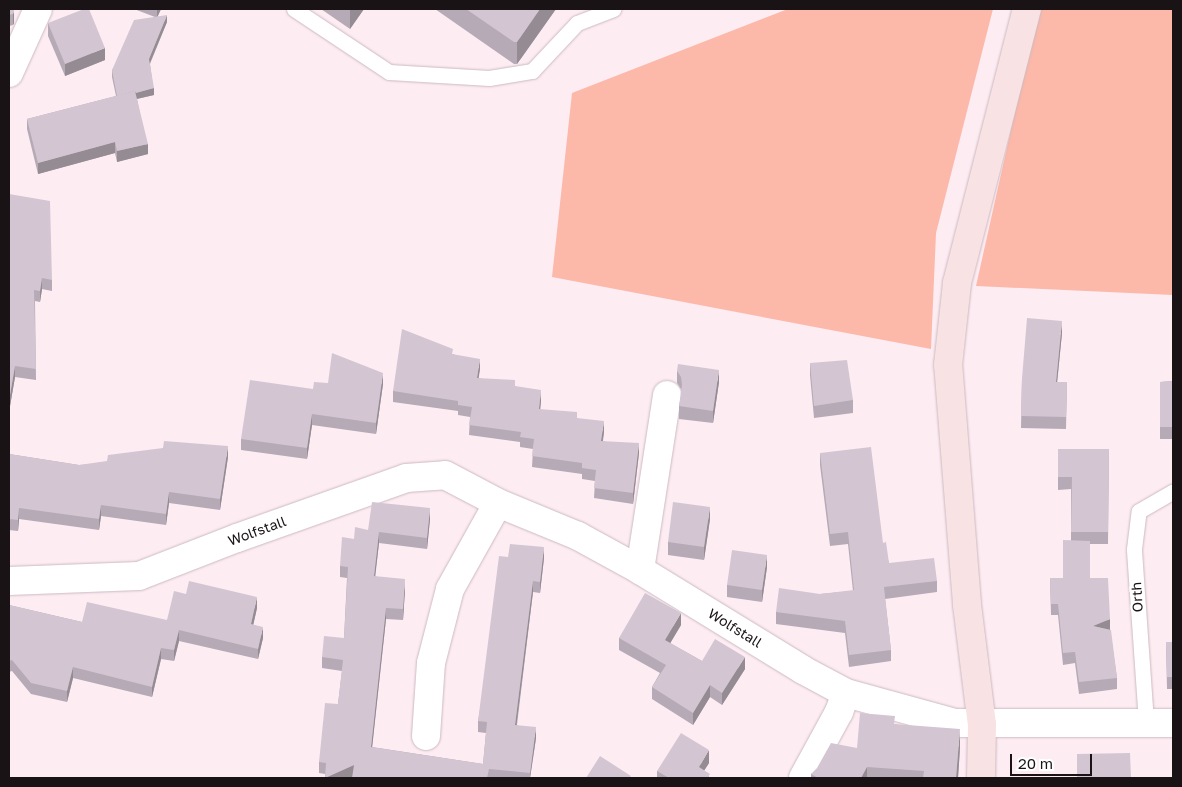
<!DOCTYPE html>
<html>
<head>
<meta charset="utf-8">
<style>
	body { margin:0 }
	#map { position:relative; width:1182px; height:787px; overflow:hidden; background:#feecf3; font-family:"Golos Text",sans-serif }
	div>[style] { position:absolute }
	.green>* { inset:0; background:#fcb8a9 }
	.roads { filter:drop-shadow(0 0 1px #cbbac1) drop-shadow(0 0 1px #cbbac1) }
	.lane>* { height:15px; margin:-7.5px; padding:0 7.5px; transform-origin:7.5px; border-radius:7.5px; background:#fff }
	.street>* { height:28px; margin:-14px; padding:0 14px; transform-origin:14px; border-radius:14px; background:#fff }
	.secondary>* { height:28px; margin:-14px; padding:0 14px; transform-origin:14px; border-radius:14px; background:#f8e2e4 }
	.wall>* { inset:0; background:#b5aab5 }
	.shaded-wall>* { inset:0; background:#948b93 }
	.building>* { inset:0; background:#d3c6d2 }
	span { translate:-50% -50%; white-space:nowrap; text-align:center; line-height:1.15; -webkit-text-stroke:4.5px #fff; paint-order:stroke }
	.street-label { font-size:14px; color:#191316 }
	.frame { position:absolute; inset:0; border:10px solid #191316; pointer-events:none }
	.scale { position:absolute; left:1010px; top:754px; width:82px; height:22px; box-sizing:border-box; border:2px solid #191316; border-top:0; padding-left:6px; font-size:15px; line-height:18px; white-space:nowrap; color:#191316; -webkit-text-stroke:4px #fff; paint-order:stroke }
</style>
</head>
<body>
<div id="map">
	<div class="green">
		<i style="clip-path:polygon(788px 9px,993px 9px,936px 233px,931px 349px,552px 277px,572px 93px)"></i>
		<i style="clip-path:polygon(1038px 9px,1173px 9px,1173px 295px,976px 286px)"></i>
	</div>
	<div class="roads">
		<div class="lane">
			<i style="left:294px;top:9px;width:114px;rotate:33.6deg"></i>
			<i style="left:389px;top:72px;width:100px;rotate:3.4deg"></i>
			<i style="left:489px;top:78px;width:44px;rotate:-9.2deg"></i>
			<i style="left:532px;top:71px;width:66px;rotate:-46.8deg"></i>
			<i style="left:577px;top:23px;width:39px;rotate:-21deg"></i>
			<i style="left:1146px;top:722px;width:173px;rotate:-94deg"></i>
			<i style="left:1134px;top:549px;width:38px;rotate:-83deg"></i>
			<i style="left:1139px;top:511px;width:39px;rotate:-30deg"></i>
		</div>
		<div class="street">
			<i style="left:9px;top:73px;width:70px;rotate:-65.6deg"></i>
			<i style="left:640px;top:570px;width:177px;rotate:-81.2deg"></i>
			<i style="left:9px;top:581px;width:130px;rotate:-2.2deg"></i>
			<i style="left:139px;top:576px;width:105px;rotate:-21.2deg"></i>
			<i style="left:237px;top:538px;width:179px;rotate:-19.5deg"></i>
			<i style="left:406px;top:478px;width:39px;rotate:-4deg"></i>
			<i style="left:445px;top:475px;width:60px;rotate:27.8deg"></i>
			<i style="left:498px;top:503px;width:87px;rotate:22.4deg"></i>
			<i style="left:578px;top:536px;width:71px;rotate:28.7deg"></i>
			<i style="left:640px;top:570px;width:191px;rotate:31.5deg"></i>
			<i style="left:803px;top:670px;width:49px;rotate:28.1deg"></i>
			<i style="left:846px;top:693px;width:113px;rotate:15.4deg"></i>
			<i style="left:955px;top:723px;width:218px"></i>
			<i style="left:426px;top:736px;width:73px;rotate:-86.1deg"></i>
			<i style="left:431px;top:663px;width:76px;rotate:-75.6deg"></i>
			<i style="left:450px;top:589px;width:98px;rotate:-60.8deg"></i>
			<i style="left:803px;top:778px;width:75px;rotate:-61.4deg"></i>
			<i style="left:839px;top:712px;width:20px;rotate:-70deg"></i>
		</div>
		<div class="secondary">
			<i style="left:981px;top:778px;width:53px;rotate:-88.9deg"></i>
			<i style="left:982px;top:725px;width:122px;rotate:-97.1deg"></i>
			<i style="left:967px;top:604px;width:240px;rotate:-94.5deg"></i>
			<i style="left:948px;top:365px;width:82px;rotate:-83.7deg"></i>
			<i style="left:957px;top:283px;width:283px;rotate:-75.7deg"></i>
		</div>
	</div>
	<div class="wall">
		<i style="clip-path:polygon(9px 9px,14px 9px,14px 23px,13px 25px,9px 26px)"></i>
		<i style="clip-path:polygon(134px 9px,161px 9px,157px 17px,167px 22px,150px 64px,154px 95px,137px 99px,148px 154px,117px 162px,115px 153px,38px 174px,27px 129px,27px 119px,116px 96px,112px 77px,112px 70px,155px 17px)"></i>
		<i style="clip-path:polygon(321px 9px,364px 9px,350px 29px)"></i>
		<i style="clip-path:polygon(435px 9px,556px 9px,517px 64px,514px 64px)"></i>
		<i style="clip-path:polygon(48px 23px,105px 60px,65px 76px,48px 36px)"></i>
		<i style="clip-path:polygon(9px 194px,52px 280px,52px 291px,42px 289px,40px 302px,35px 301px,36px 380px,15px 377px,9px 412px)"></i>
		<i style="clip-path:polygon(1062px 333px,1057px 382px,1067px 382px,1066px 429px,1021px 428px,1022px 378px)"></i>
		<i style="clip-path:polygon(453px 354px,480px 369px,478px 378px,515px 386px,541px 401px,540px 410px,577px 418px,604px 432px,603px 441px,639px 453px,633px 504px,594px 498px,595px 481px,582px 479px,582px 474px,532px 467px,533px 449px,520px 447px,520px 442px,469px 435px,470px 417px,458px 415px,458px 411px,393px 402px,393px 391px)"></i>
		<i style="clip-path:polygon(810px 363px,853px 400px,853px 413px,814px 418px,810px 375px)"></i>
		<i style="clip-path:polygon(677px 371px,719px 382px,713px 423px,679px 419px,679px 406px,682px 391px,681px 389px,677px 383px)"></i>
		<i style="clip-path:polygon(1173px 381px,1173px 439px,1160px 439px,1160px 382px)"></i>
		<i style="clip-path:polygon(328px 383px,383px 384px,376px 434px,312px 425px,307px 459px,241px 450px,241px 439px,313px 389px)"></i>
		<i style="clip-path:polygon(1058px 449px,1109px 449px,1108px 544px,1090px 544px,1090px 578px,1110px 629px,1117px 678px,1117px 689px,1079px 694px,1075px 663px,1063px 665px,1058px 615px,1051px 615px,1050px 578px,1063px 578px,1071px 540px,1071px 489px,1058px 490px)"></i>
		<i style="clip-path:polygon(820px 453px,883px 543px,889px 563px,937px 581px,937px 592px,885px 599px,891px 650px,891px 661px,849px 667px,845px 633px,776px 624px,776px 612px,820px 594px,853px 591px,848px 544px,830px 546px,820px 465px)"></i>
		<i style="clip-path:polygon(9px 454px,79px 465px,228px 457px,220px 510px,169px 503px,166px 525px,101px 516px,99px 530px,19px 519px,18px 531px,9px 530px)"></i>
		<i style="clip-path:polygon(430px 519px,427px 549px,379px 543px,375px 576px,405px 590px,403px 620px,386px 619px,372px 747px,483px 764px,486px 733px,478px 732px,478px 721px,508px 557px,544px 558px,540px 593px,533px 592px,517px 725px,536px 738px,530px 778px,352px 778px,353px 777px,350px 778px,325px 778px,325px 774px,319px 773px,319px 762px,338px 704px,342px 671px,322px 668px,322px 657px,344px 638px,347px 578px,340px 577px,340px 566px,354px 539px,368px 530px)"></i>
		<i style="clip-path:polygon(710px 519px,704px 560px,668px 555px,668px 542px)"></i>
		<i style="clip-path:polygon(767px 567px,762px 602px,727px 597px,727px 585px)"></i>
		<i style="clip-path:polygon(186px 594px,257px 608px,253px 625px,263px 638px,258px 659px,179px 641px,174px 661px,161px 659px,152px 697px,73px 678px,67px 702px,31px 694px,12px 671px,9px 672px,9px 605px,82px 622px,167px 620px)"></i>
		<i style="clip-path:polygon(681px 625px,670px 643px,702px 661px,745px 669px,722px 705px,710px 697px,693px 725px,652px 699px,652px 687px,660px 673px,619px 650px,619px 638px)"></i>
		<i style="clip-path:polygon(1166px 642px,1173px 642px,1173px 689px,1167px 689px)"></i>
		<i style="clip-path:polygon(895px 724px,960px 747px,958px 778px,811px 778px,811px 774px,857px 748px)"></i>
		<i style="clip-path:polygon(709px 763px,704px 771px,710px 778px,657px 778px,657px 771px)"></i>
	</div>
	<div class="shaded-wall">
		<i style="clip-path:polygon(157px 9px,161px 9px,157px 18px)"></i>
		<i style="clip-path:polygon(350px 9px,364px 9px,350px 29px)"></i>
		<i style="clip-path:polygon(540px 9px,556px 9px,517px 64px,517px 42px)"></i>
		<i style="clip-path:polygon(14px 12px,14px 23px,13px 25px,13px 14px)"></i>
		<i style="clip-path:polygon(167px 15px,167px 22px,149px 65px,149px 59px)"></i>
		<i style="clip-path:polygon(105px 48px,105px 60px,65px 76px,65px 64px)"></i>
		<i style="clip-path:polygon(154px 88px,154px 95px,118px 103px,118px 97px)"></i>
		<i style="clip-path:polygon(115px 142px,115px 153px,38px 174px,38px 163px)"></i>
		<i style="clip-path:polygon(148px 144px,148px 154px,117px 162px,117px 151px)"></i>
		<i style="clip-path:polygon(42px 278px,42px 289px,40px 302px,40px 291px)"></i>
		<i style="clip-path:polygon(1062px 321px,1062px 333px,1056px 394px,1056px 382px)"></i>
		<i style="clip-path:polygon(480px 359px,480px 369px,477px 389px,477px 378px)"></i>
		<i style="clip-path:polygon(15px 366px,15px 377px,9px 412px,9px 401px)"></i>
		<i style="clip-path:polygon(719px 370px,719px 382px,713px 423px,713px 411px)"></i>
		<i style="clip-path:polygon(383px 373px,383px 384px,376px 434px,376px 423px)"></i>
		<i style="clip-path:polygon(541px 390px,541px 401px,539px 420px,539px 409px)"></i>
		<i style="clip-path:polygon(312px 414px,312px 425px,307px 459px,307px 448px)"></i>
		<i style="clip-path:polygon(604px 421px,604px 432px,601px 451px,601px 441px)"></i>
		<i style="clip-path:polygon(639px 443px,639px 453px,633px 504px,633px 493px)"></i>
		<i style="clip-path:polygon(228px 446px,228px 457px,220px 510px,220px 499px)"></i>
		<i style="clip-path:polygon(169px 492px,169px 503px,166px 525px,166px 514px)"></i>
		<i style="clip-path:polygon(101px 505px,101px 516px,99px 530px,99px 519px)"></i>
		<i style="clip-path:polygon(710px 507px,710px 519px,704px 560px,704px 547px)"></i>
		<i style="clip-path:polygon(19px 508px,19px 519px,18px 531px,18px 520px)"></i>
		<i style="clip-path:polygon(430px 508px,430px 519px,427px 549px,427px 538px)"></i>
		<i style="clip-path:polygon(379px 532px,379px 543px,374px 587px,374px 576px)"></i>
		<i style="clip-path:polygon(544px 547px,544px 558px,540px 593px,540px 582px)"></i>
		<i style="clip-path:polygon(767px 555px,767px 567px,762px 602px,762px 590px)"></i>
		<i style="clip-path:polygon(405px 579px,405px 590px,403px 620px,403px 609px)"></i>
		<i style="clip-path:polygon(533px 581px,533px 592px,515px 736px,515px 725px)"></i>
		<i style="clip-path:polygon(257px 597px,257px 608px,251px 635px,251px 624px)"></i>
		<i style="clip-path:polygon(386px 608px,386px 619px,371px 758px,371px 747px)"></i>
		<i style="clip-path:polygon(681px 613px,681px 625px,665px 652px,665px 640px)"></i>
		<i style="clip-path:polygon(1110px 619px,1110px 630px,1093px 626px)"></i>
		<i style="clip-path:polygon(263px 627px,263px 638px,258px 659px,258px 649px)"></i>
		<i style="clip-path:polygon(179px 630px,179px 641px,174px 661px,174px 650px)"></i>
		<i style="clip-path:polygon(161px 648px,161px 659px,152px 697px,152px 687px)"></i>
		<i style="clip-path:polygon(745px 657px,745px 669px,722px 705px,722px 693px)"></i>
		<i style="clip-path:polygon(73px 667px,73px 678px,67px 702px,67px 691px)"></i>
		<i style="clip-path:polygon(710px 685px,710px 697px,693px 725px,693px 713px)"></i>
		<i style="clip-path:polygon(536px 727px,536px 738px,530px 778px,530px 773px)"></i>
		<i style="clip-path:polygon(960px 729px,960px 747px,958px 778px,956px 778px)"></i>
		<i style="clip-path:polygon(709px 750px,709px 763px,699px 778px,699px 767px)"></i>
		<i style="clip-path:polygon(354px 765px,354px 776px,350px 778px,325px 778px)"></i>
		<i style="clip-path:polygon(867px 767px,867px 778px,861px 778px)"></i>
	</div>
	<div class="building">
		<i style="clip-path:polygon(9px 9px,14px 9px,14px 12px,13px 14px,9px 15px)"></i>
		<i style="clip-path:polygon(84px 9px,89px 9px,105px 48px,65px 64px,48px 23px)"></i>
		<i style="clip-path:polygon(466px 9px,540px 9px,517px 42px,514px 42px)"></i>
		<i style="clip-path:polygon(167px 15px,149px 59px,154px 88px,136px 93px,135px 91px,117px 96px,112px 70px,134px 20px)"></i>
		<i style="clip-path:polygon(135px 91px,148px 144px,117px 151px,115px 142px,38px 163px,27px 119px)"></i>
		<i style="clip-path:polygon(9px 194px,50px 201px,52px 280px,42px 278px,40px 291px,34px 290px,36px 369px,15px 366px,9px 401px)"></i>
		<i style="clip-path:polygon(1027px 318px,1062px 321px,1056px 382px,1067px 382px,1066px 417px,1021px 416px,1022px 378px)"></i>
		<i style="clip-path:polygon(402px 329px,453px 349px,452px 354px,480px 359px,477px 378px,515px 380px,515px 386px,541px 390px,539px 409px,577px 412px,577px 418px,604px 421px,601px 441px,639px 443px,633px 493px,594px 488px,596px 470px,582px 468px,582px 463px,532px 456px,534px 439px,520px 437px,521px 432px,469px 425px,472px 407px,458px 405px,458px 401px,393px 391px)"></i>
		<i style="clip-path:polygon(332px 353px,383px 373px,376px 423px,312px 414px,307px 448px,241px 439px,250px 380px,313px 389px,314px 382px,328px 383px)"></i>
		<i style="clip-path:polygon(847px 360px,853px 400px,814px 406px,810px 363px)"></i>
		<i style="clip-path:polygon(678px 364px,719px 370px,713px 411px,679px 406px,682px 385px,681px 377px,677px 371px)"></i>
		<i style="clip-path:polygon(1173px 381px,1173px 427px,1160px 427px,1160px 382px)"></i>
		<i style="clip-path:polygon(164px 441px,228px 446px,220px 499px,169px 492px,166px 514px,101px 505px,99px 519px,19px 508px,18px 520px,9px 519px,9px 454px,79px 465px,107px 461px,108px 455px,163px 448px)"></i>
		<i style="clip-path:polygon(871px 447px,883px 543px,886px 542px,889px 563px,934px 558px,937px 581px,884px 587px,891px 650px,849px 655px,845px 621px,776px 612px,779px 588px,820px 594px,854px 590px,848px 532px,830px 534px,820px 453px)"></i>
		<i style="clip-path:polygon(1058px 449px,1109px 449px,1108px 532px,1071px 532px,1072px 477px,1058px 477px)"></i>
		<i style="clip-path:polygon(372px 502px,430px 508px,427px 538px,379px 532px,374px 576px,405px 579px,403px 609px,386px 608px,371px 747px,483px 764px,487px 722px,478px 721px,499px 556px,508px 557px,510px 544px,544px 547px,540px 582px,533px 581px,515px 725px,536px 727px,530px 773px,489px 769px,487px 778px,352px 778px,354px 765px,325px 778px,326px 763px,319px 762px,325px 703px,338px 704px,343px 660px,322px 657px,324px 636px,344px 638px,348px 567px,340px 566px,342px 537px,354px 539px,355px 527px,368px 530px)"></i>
		<i style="clip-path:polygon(673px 502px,710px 507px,704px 547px,668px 542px)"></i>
		<i style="clip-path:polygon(1063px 540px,1090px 541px,1090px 578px,1108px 578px,1110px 619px,1093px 626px,1111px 630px,1117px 678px,1079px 682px,1075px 652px,1063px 653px,1058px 604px,1051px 604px,1050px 578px,1063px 578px)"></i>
		<i style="clip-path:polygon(732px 550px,767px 555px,762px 590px,727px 585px)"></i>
		<i style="clip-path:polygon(189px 581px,257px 597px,251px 624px,263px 627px,258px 649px,179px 630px,174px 650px,161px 648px,152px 687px,73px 667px,67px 691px,31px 683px,12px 660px,9px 661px,9px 605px,82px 622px,87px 602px,167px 620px,174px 591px,186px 594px)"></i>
		<i style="clip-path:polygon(645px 593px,681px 613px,665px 640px,702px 661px,715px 639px,745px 657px,722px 693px,710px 685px,693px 713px,652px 687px,666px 665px,619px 638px)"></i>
		<i style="clip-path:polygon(1166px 642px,1173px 642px,1173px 677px,1167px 677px)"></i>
		<i style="clip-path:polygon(860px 713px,895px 716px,894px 724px,960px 729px,956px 778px,923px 778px,924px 771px,867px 767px,861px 778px,818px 778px,811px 774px,817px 768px,831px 743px,857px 748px)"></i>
		<i style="clip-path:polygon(681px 733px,709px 750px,699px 767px,710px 774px,707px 778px,669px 778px,657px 771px)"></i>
		<i style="clip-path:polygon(1130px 753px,1131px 778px,1077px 778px,1077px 754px)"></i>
		<i style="clip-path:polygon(600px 756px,631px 776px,629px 778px,586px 778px)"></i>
	</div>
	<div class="street-label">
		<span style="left:257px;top:531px;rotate:-20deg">Wolfstall</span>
		<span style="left:1137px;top:597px;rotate:-93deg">Orth</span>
		<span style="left:735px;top:628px;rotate:32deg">Wolfstall</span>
	</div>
	<div class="frame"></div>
	<div class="scale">20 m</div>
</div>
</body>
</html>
